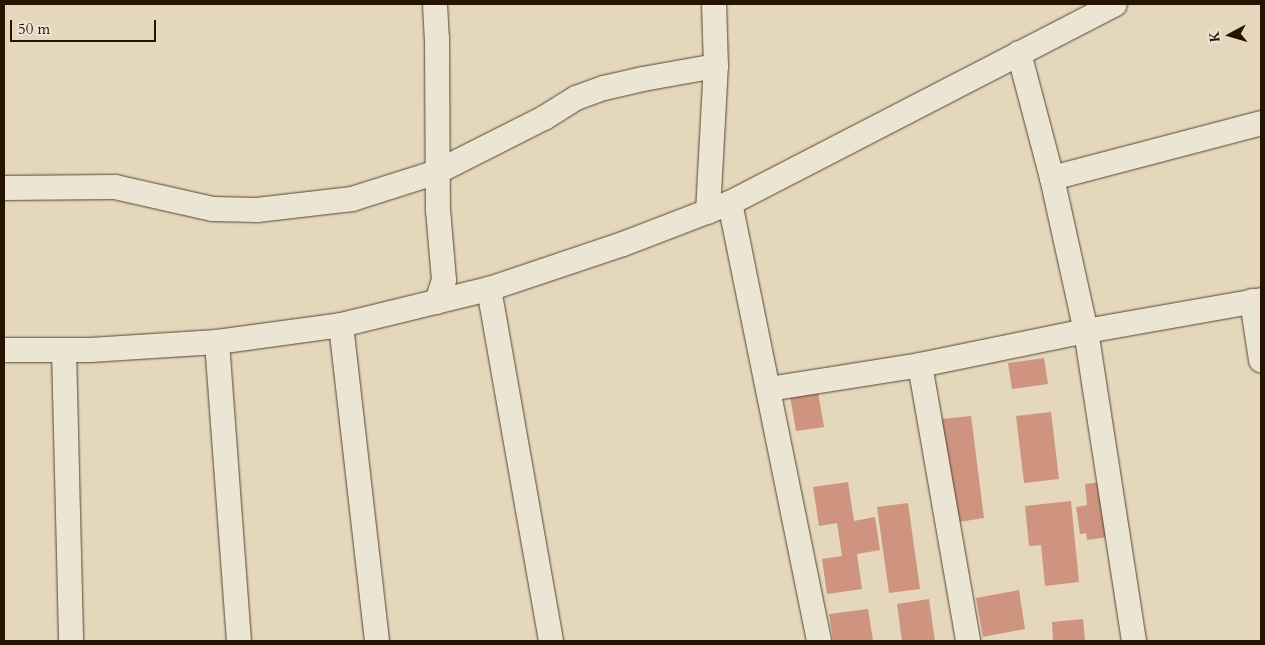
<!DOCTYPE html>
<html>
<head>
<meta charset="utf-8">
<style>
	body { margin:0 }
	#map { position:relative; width:1265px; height:645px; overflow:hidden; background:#e4d7bc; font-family:Cardo,serif }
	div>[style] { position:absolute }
	.building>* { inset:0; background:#cf9480 }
	.roads { filter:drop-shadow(0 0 1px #55452f) drop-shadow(0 0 1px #55452f) }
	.minor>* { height:24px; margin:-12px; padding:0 12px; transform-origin:12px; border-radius:12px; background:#ede5d3 }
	span { translate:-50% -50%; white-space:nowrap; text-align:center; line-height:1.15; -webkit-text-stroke:4.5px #ede5d3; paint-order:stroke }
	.frame { position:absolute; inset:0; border:5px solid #251400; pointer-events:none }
	.north { position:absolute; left:1205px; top:10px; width:50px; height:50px; -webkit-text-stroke:4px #ede5d3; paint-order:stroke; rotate:264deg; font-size:14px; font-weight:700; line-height:20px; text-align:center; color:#251400 }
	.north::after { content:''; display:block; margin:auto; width:18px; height:22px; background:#251400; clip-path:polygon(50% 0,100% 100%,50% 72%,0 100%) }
	.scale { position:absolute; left:10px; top:20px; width:146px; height:22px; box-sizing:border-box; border:2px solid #251400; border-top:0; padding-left:6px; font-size:15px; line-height:18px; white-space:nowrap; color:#251400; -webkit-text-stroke:4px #ede5d3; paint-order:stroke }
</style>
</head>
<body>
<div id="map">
	<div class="building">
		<i style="clip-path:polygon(1044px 358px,1048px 384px,1012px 389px,1008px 363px)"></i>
		<i style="clip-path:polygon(818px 392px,824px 427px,796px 431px,790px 396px)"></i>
		<i style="clip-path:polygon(1051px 412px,1059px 479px,1024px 483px,1016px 416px)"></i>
		<i style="clip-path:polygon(971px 416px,984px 518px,959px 522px,941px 419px)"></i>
		<i style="clip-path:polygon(848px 482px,854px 521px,875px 517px,880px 550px,857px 554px,862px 589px,827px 594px,822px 559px,842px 556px,837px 523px,819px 526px,813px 487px)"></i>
		<i style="clip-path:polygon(1101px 482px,1108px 537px,1087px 540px,1086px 533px,1080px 534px,1076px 507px,1087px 505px,1085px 484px)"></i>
		<i style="clip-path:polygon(1071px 501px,1079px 582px,1045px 586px,1041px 545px,1029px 546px,1025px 506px)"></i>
		<i style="clip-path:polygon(908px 503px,920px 589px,889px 593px,877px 507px)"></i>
		<i style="clip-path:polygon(1019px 590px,1025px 629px,983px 637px,976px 598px)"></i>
		<i style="clip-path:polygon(929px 599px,935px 641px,902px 641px,897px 604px)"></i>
		<i style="clip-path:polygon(868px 609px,873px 641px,833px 641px,829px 614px)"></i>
		<i style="clip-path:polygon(1083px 619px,1085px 641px,1053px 641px,1052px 622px)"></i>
	</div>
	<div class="roads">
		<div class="minor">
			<i style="left:435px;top:4px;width:34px;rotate:87deg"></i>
			<i style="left:437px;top:38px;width:172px;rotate:89.7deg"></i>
			<i style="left:438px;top:210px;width:70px;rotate:85.1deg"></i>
			<i style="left:444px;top:280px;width:23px;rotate:108deg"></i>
			<i style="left:1019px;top:53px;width:129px;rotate:75.2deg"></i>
			<i style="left:1052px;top:178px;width:157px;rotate:77.5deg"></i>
			<i style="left:1086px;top:331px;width:314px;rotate:81.2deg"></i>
			<i style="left:1052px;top:178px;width:216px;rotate:-14.7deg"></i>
			<i style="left:4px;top:188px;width:111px;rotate:-0.5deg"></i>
			<i style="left:115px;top:187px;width:100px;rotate:12.7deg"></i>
			<i style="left:213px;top:209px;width:44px;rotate:1.3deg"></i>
			<i style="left:257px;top:210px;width:96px;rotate:-6.6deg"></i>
			<i style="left:352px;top:199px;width:89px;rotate:-17.6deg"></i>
			<i style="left:437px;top:172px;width:120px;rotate:-26.8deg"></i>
			<i style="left:544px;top:118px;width:38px;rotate:-32deg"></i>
			<i style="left:576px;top:98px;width:30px;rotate:-20deg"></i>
			<i style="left:604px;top:88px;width:40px;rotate:-13deg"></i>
			<i style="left:643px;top:79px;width:74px;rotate:-10.1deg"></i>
			<i style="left:730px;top:203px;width:447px;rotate:78.5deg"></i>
			<i style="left:708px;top:212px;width:146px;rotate:-86.9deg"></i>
			<i style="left:716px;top:66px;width:62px;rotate:-91.8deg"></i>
			<i style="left:489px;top:289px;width:357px;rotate:80deg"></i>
			<i style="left:1252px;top:301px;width:60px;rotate:81.3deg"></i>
			<i style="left:341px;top:325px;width:318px;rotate:83.5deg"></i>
			<i style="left:217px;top:342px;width:300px;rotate:85.8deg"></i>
			<i style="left:4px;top:350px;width:86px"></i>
			<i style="left:90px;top:350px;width:127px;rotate:-3.6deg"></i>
			<i style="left:217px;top:342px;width:125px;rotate:-7.8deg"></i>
			<i style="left:341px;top:325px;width:152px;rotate:-13.7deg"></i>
			<i style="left:489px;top:289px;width:141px;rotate:-18.6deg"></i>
			<i style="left:623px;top:244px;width:115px;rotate:-21deg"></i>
			<i style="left:730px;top:203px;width:433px;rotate:-27.3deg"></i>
			<i style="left:64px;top:350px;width:291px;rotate:88.6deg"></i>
			<i style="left:920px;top:365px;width:280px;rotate:80.1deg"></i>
			<i style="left:769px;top:389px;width:153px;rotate:-9deg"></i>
			<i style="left:920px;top:365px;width:169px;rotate:-11.6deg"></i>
			<i style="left:1086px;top:331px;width:178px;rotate:-10deg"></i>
		</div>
	</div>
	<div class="frame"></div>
	<div class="north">K</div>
	<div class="scale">50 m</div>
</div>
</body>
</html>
